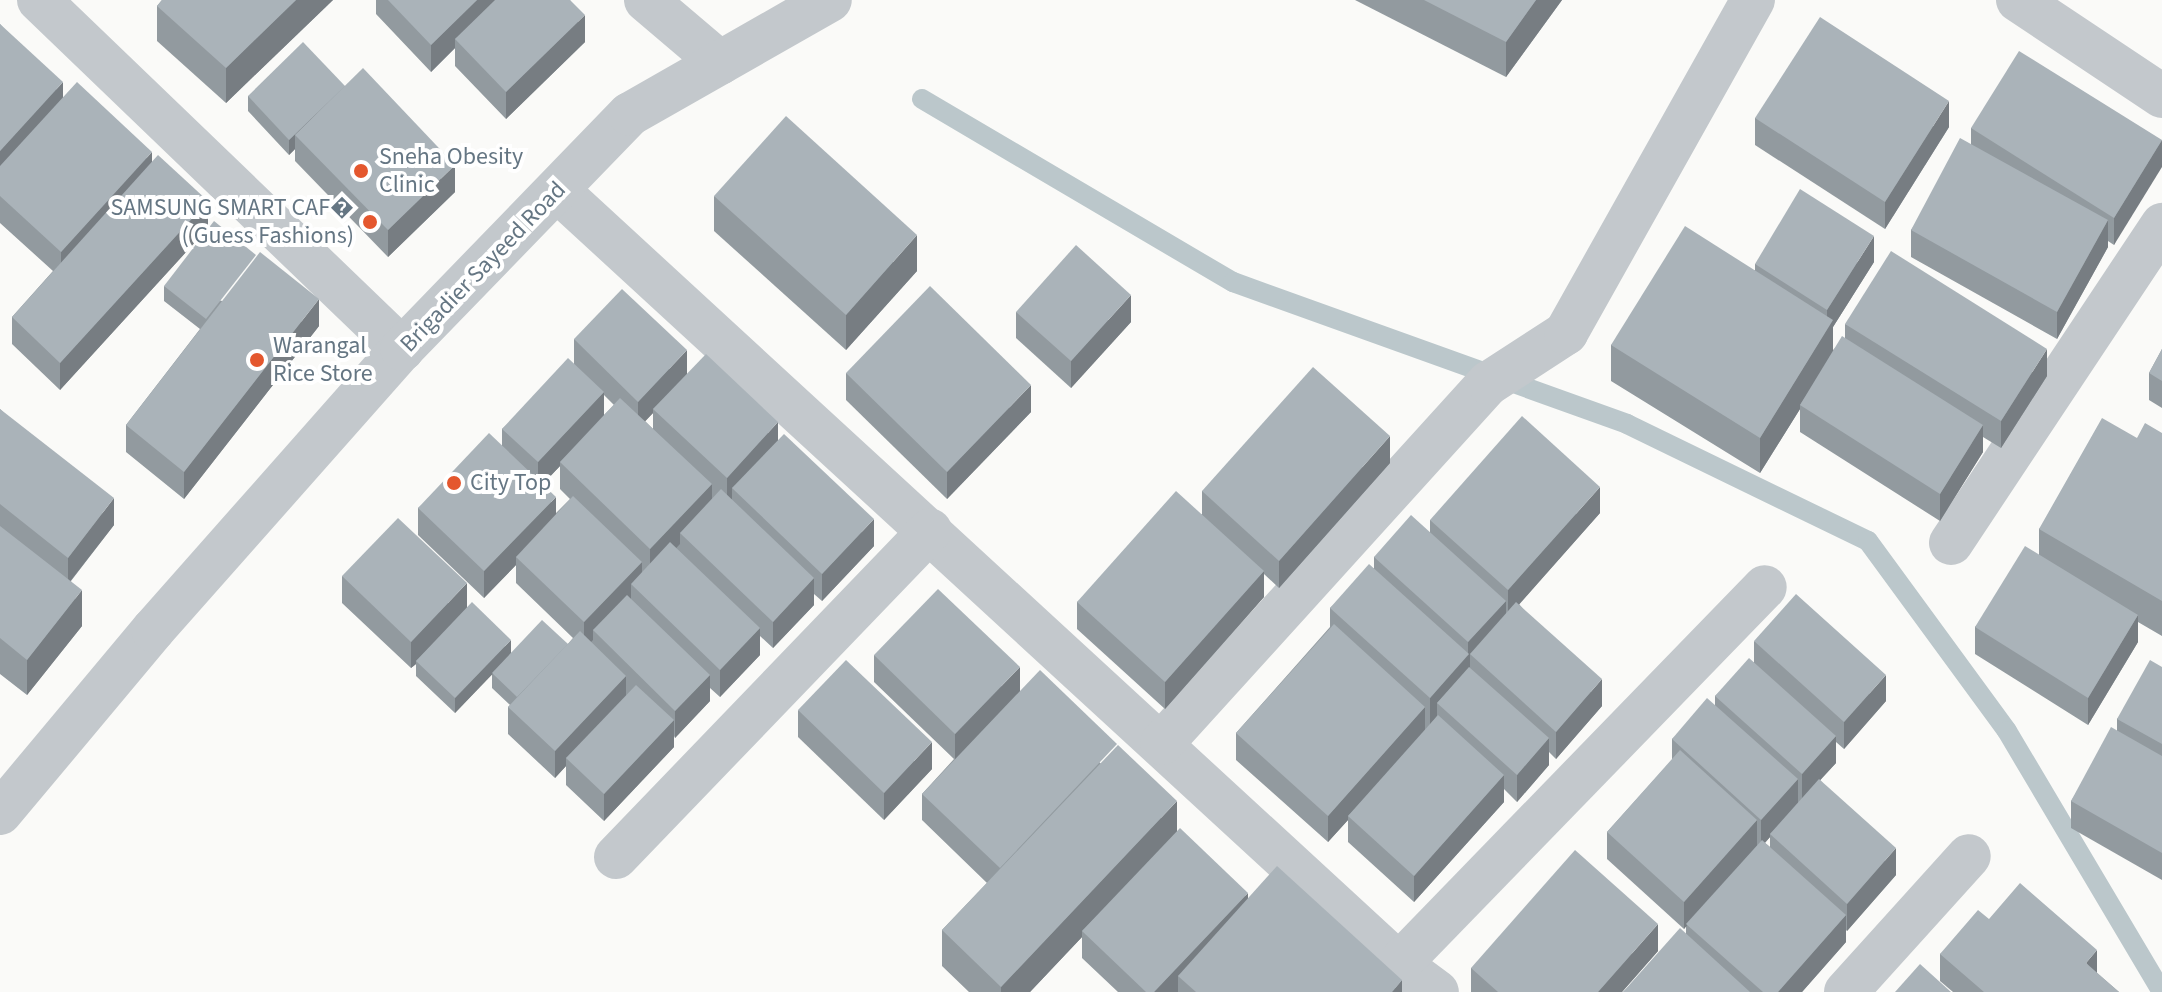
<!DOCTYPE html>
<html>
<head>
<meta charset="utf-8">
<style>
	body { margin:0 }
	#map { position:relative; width:2162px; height:992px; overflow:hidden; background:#fafaf8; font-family:"Source Sans 3",sans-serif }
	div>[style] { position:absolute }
	.stream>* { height:20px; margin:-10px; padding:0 10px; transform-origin:10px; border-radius:10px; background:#bbc7cb }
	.minor>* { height:44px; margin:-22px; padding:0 22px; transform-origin:22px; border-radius:22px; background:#c3c8cc }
	.wall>* { inset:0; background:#929a9f }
	.shaded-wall>* { inset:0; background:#777d82 }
	.building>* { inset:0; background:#aab3b9 }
	.dots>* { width:22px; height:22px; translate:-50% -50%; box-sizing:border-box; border:4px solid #fff; border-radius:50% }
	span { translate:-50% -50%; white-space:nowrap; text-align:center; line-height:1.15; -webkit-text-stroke:8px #fff; paint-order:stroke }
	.poi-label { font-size:24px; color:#657683 }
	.left { translate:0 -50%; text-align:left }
	.right { translate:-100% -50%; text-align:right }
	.street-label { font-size:24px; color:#657683 }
</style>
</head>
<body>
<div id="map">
	<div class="stream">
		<i style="left:922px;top:99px;width:361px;rotate:30.5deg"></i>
		<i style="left:1233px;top:282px;width:419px;rotate:19.8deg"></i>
		<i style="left:1627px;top:424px;width:268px;rotate:25.9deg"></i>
		<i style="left:1868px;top:541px;width:235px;rotate:53.8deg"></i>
		<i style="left:2007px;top:731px;width:304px;rotate:59.3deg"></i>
	</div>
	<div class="minor">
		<i style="left:39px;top:0;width:504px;rotate:43.87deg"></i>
		<i style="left:646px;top:0;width:97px;rotate:40.4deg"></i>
		<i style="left:2018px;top:0;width:173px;rotate:33.7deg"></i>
		<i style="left:558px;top:191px;width:1142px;rotate:42.59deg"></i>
		<i style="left:1399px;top:964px;width:47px;rotate:36.4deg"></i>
		<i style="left:1951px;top:543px;width:382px;rotate:-56.4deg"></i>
		<i style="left:1162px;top:743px;width:486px;rotate:-47.8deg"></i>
		<i style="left:1489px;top:383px;width:92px;rotate:-33deg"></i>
		<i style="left:1566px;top:333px;width:382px;rotate:-60.7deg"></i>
		<i style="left:0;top:813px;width:239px;rotate:-50.1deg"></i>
		<i style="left:153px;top:630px;width:375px;rotate:-48.5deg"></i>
		<i style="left:402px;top:349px;width:327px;rotate:-45.9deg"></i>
		<i style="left:630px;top:114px;width:230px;rotate:-29.7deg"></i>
		<i style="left:616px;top:857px;width:453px;rotate:-46.1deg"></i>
		<i style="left:1399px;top:964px;width:525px;rotate:-45.85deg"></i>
		<i style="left:1846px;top:992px;width:183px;rotate:-47.9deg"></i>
	</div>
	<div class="wall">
		<i style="clip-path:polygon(162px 0,333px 0,226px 103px,157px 41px,157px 6px)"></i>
		<i style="clip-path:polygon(376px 0,570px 0,585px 42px,506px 119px,455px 66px,455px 48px,431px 72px,376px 14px)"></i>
		<i style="clip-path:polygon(1355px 0,1562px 0,1506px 77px)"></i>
		<i style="clip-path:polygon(0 24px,63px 97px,152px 162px,208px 228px,60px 390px,12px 344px,12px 317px,53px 271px,0 223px)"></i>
		<i style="clip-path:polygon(345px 86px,455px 192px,388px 257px,295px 161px,295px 149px,289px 155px,248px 111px,248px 96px)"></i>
		<i style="clip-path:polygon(1755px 118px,1949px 127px,1885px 229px,1755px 145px)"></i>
		<i style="clip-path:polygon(1971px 128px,2162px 140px,2114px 245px,2108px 241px,2108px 247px,2057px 339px,1911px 257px,1911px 230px,1971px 144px)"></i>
		<i style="clip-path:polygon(714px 196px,917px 271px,846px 350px,714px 231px)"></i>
		<i style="clip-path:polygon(1874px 262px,1833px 327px,1833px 350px,1845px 339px,1845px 324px,2047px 376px,2001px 448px,1983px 437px,1983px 452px,1940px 521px,1800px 432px,1800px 409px,1760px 473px,1611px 381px,1611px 345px,1755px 270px,1755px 264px)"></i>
		<i style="clip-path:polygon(164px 286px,319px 326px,184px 499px,126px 452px,126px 425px,200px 329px,164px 301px)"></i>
		<i style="clip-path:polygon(1016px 312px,1131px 322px,1071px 388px,1016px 338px)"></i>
		<i style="clip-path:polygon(evenodd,574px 339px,687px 374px,778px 440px,874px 546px,822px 601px,814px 594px,814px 605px,773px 648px,760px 636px,760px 655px,720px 697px,710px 688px,710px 701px,675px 738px,674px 736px,674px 747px,604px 821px,566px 785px,566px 766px,555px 778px,508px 734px,508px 707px,510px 705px,492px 688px,492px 674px,455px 713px,416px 676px,416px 664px,411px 668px,342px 603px,342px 576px,467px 608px,511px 653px,568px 644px,573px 638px,516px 583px,516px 565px,484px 598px,418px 535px,418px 508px,502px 446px,502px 429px,574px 364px,574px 339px,604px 395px,614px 405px,604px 415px,604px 395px,574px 339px,653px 413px,653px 429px,645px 421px,653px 413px,574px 339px,560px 466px,560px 489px,570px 499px,556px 513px,543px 484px,560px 466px)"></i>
		<i style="clip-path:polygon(2162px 349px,2162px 408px,2149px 400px,2149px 373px)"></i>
		<i style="clip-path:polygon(846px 373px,1031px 412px,947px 499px,846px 400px)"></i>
		<i style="clip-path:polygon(0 409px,114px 525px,71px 581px,82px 626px,27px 695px,0 674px)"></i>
		<i style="clip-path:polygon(2162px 433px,2162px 636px,2138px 622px,2138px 642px,2088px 725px,1975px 654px,1975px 627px,2039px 555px,2039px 529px,2137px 438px)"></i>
		<i style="clip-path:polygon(1390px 463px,1279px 588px,1264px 574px,1264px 597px,1165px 709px,1077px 629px,1077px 602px,1202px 514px,1202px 491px)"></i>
		<i style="clip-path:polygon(1600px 513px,1519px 604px,1602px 706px,1556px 759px,1549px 752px,1549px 765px,1517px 802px,1504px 789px,1504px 802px,1414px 902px,1348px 842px,1348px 820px,1328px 842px,1236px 760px,1236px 733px,1330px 627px,1330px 608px,1374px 568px,1374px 557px,1430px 532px,1430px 520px)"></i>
		<i style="clip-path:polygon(evenodd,1754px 641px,1886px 701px,1844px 749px,1836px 742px,1836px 763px,1820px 780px,1896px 875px,1847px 931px,1846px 930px,1846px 942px,1802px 992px,1623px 992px,1686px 934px,1686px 926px,1684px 929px,1607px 859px,1607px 832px,1672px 760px,1672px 739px,1715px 706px,1715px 696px,1754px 662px,1754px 641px,1770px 837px,1770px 847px,1765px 843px,1770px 837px)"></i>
		<i style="clip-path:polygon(874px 655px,1020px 691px,1177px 832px,1248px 898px,1402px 992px,1118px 992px,1082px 958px,1082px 937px,1030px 992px,969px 992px,942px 966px,942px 930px,987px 883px,922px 820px,922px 794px,954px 759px,874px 682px)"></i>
		<i style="clip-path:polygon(2162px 667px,2162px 880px,2071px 828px,2071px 801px,2117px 731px,2117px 719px)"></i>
		<i style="clip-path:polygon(798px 710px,932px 769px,884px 820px,798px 737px)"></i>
		<i style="clip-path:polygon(1989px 919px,2097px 973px,2119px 992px,1953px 992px,1940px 981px,1940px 954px)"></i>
		<i style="clip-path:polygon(1658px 951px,1622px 992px,1471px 992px,1471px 968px)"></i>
	</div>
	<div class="shaded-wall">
		<i style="clip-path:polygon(296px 0,333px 0,226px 103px,226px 68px)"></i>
		<i style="clip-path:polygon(477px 0,505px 0,455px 39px,455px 48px,431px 72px,431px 45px)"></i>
		<i style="clip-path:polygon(1536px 0,1562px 0,1506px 77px,1506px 42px)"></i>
		<i style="clip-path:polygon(585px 15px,585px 42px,506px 119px,506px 92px)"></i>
		<i style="clip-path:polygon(63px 82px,63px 109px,0 178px,0 151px)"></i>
		<i style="clip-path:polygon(345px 86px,295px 135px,295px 149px,289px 155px,289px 140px)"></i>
		<i style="clip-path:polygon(1949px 101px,1949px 127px,1885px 229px,1885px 202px)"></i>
		<i style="clip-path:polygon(2162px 140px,2162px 167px,2114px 245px,2114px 218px)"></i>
		<i style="clip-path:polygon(152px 152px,152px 178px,61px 279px,61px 252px)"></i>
		<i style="clip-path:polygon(455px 165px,455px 192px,388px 257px,388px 230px)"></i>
		<i style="clip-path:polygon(208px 201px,208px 228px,60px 390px,60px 363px)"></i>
		<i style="clip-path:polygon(2108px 220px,2108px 247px,2057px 339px,2057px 312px)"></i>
		<i style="clip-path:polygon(917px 235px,917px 271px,846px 350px,846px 315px)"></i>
		<i style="clip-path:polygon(1874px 236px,1874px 262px,1833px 327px,1833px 355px,1800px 405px,1800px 409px,1760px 473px,1760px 438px,1827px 329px,1827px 310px)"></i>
		<i style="clip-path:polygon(1131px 295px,1131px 322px,1071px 388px,1071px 361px)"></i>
		<i style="clip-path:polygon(319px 299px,319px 326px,184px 499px,184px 472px)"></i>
		<i style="clip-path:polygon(2047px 349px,2047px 376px,2001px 448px,2001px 421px)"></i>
		<i style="clip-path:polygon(687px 350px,687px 377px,653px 409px,653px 413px,638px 429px,638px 402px)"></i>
		<i style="clip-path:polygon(1031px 385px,1031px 412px,947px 499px,947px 472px)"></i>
		<i style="clip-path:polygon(604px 392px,604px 419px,560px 462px,560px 466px,538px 489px,538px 462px)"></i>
		<i style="clip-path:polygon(778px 422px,778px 449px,732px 488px,732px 499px,727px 505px,727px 478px)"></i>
		<i style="clip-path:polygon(1983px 425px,1983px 452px,1940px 521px,1940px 494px)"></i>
		<i style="clip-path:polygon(1390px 436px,1390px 463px,1279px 588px,1279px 561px)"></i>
		<i style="clip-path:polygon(712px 484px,712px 511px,680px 533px,680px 544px,650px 576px,650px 549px)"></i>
		<i style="clip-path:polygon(1600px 487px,1600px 513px,1508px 617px,1508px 590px)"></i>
		<i style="clip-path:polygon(556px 497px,556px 524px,516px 557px,516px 565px,484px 598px,484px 571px)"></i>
		<i style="clip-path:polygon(114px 498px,114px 525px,68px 584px,68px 558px)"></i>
		<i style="clip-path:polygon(874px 519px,874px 546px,822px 601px,822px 574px)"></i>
		<i style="clip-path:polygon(642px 562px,642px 589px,631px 584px,631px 600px,593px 630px,593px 640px,584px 649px,584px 622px)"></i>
		<i style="clip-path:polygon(1264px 571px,1264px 597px,1165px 709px,1165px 682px)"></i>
		<i style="clip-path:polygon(814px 578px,814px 605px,773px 648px,773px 622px)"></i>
		<i style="clip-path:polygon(467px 583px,467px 610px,416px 661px,416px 664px,411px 668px,411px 642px)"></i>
		<i style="clip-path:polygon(82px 590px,82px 626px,27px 695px,27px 660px)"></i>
		<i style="clip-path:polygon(1506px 601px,1506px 627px,1470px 654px,1470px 667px,1437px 703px,1437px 716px,1430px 725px,1430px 698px,1468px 654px,1468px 642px)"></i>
		<i style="clip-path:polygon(2138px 615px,2138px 642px,2088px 725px,2088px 698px)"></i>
		<i style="clip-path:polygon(760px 628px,760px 655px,720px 697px,720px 670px)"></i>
		<i style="clip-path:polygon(511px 640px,511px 655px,455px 713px,455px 698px)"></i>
		<i style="clip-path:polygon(1020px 667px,1020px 694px,955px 761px,955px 734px)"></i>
		<i style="clip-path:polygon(710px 675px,710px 701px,675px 738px,675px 711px)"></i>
		<i style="clip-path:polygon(1886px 675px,1886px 701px,1844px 749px,1844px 722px)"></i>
		<i style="clip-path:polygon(626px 676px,626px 703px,566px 758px,566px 766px,555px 778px,555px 751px)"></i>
		<i style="clip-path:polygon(1602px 679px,1602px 706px,1556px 759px,1556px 732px)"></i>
		<i style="clip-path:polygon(1425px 707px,1425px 734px,1348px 816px,1348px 820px,1328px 842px,1328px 816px)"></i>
		<i style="clip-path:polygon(674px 720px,674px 747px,604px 821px,604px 794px)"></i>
		<i style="clip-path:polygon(1836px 736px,1836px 763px,1802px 800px,1802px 774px)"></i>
		<i style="clip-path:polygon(1549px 738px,1549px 765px,1517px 802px,1517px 775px)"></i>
		<i style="clip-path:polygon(932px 742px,932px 769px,884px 820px,884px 793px)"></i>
		<i style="clip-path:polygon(1504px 775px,1504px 802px,1414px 902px,1414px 876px)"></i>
		<i style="clip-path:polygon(1798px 779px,1798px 806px,1770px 834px,1770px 837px,1761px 847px,1761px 820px)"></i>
		<i style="clip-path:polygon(1177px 801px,1177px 836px,1082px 931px,1082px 937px,1030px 992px,1001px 992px,1001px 987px)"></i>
		<i style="clip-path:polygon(1757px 820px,1757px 846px,1684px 929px,1684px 902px)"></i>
		<i style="clip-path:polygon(1896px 848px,1896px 875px,1847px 931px,1847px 904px)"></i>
		<i style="clip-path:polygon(1248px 893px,1248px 920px,1178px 976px,1178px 992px,1154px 992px)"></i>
		<i style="clip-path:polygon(1846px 915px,1846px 942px,1802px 992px,1778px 992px)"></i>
		<i style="clip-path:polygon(1658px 924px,1658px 951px,1622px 992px,1598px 992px)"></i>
		<i style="clip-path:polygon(2097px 950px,2097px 977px,2086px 963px)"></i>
		<i style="clip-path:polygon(1402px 980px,1402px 992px,1392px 992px)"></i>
	</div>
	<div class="building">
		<i style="clip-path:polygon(162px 0,296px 0,226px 68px,157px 6px)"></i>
		<i style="clip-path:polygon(388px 0,477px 0,431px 45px)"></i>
		<i style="clip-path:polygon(495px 0,570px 0,585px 15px,506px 92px,455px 39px)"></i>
		<i style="clip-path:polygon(1424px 0,1536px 0,1506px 42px)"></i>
		<i style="clip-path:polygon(1820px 17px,1949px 101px,1885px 202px,1755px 118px)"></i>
		<i style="clip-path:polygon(0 24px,63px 82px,0 151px)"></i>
		<i style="clip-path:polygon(303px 42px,345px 86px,289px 140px,248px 96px)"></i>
		<i style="clip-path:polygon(2019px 51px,2162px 140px,2114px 218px,1971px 128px)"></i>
		<i style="clip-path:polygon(363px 68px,455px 165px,388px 230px,295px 135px)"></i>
		<i style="clip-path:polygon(77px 82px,152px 152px,61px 252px,0 196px,0 166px)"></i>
		<i style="clip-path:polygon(786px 116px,917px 235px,846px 315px,714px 196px)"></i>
		<i style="clip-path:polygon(1960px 138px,2108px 220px,2057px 312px,1911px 230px)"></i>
		<i style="clip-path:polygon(158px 155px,208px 201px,60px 363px,12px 317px)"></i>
		<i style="clip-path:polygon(1800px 189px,1874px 236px,1827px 310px,1755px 264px)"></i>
		<i style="clip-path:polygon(214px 221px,256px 255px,206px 319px,164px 286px)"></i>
		<i style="clip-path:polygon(1685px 226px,1833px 320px,1760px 438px,1611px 345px)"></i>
		<i style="clip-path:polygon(1076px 245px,1131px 295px,1071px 361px,1016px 312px)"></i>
		<i style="clip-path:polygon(1891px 251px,2047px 349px,2001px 421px,1845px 324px)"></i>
		<i style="clip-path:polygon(260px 252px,319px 299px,184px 472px,126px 425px)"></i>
		<i style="clip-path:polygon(930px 286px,1031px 385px,947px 472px,846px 373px)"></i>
		<i style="clip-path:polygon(622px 289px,687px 350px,638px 402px,574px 339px)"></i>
		<i style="clip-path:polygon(1842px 336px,1983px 425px,1940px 494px,1800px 405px)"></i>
		<i style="clip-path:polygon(2162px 349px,2162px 381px,2149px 373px)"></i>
		<i style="clip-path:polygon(706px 354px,778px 422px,727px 478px,653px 409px)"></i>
		<i style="clip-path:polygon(568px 358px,604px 392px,538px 462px,502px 429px)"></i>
		<i style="clip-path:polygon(1313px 367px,1390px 436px,1279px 561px,1202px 491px)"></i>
		<i style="clip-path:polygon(620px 398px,712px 484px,650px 549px,560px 462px)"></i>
		<i style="clip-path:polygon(0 409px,114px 498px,68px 558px,0 504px)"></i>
		<i style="clip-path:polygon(1522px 416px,1600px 487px,1508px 590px,1430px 520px)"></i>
		<i style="clip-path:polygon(2102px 418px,2137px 438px,2145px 423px,2162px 433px,2162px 601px,2039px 529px)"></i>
		<i style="clip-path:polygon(489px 433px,556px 497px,484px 571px,418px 508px)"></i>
		<i style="clip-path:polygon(784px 434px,874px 519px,822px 574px,732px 488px)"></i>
		<i style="clip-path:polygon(721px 489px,814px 578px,773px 622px,680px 533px)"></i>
		<i style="clip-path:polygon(1176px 491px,1264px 571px,1165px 682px,1077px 602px)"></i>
		<i style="clip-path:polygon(573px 496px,642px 562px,584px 622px,516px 557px)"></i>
		<i style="clip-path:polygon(1411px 515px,1506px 601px,1468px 642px,1374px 557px)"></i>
		<i style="clip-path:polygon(398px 518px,467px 583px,411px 642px,342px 576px)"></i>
		<i style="clip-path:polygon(0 526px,82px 590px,27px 660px,0 638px)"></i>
		<i style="clip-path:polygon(670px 542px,760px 628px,720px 670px,631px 584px)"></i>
		<i style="clip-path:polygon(2025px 546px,2138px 615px,2088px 698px,1975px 627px)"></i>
		<i style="clip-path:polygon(1369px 564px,1469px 654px,1430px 698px,1330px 608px)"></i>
		<i style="clip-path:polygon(938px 589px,1020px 667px,955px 734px,874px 655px)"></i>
		<i style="clip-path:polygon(1796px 594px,1886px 675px,1844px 722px,1754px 641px)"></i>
		<i style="clip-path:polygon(627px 595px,710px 675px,675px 711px,593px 630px)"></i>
		<i style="clip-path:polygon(472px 602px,511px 640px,455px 698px,416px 661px)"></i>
		<i style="clip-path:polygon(1516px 602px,1602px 679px,1556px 732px,1470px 654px)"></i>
		<i style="clip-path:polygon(542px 620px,568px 644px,517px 697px,492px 673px)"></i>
		<i style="clip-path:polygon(1334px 624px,1425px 707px,1328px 816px,1236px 733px)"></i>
		<i style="clip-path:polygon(580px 631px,626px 676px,555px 751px,508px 707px)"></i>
		<i style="clip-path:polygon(1749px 658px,1836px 736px,1802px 774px,1715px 696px)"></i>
		<i style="clip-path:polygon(846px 660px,932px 742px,884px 793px,798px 710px)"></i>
		<i style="clip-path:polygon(2150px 660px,2162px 667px,2162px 744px,2117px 719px)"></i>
		<i style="clip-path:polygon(1469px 667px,1549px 738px,1517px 775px,1437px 703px)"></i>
		<i style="clip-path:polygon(1040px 670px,1117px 744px,1000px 868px,922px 794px)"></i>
		<i style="clip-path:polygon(636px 685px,674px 720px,604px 794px,566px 758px)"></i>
		<i style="clip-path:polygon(1707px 698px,1798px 779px,1761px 820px,1672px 739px)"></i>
		<i style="clip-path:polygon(1438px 715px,1504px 775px,1414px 876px,1348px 816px)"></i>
		<i style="clip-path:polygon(2111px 727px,2162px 756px,2162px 853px,2071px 801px)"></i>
		<i style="clip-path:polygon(1118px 745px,1177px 801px,1001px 987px,942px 930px)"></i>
		<i style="clip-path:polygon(1680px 750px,1757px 820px,1684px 902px,1607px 832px)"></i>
		<i style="clip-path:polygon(1819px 779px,1896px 848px,1847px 904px,1770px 834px)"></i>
		<i style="clip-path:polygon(1180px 828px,1248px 893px,1154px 992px,1146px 992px,1082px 931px)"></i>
		<i style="clip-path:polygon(1762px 840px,1846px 915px,1778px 992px,1763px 992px,1686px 924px)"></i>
		<i style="clip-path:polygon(1575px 850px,1658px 924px,1598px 992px,1498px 992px,1471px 968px)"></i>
		<i style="clip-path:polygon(1277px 866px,1402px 980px,1392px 992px,1196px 992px,1178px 976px)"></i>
		<i style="clip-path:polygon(2020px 883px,2097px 950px,2086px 963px,2119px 992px,1984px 992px,1940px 954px,1978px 910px,1989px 919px)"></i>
		<i style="clip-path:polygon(1680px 928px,1750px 992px,1623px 992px)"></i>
		<i style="clip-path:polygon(1920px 964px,1951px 992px,1895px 992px)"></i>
	</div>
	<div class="dots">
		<i style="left:361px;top:171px;background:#e4572e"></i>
		<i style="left:370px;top:222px;background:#e4572e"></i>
		<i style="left:257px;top:360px;background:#e4572e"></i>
		<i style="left:454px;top:483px;background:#e4572e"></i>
	</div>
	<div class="poi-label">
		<span class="left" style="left:379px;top:171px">Sneha Obesity<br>Clinic</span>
		<span class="right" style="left:354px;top:222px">SAMSUNG SMART CAF�<br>( Guess Fashions)</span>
		<span class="left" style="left:273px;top:360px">Warangal<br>Rice Store</span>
		<span class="left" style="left:470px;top:483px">City Top</span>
	</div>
	<div class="street-label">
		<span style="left:483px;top:267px;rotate:-46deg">Brigadier Sayeed Road</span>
	</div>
</div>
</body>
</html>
